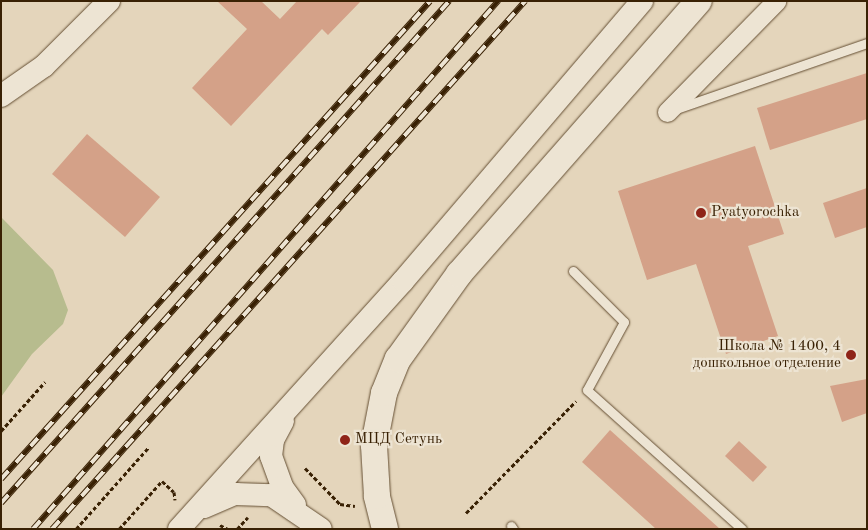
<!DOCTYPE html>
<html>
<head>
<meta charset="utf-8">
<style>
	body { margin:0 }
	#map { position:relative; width:868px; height:530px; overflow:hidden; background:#e4d5bb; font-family:"Old Standard TT",serif }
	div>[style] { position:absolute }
	.green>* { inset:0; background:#b7bc8e }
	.building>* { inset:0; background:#d4a188 }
	.path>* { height:3px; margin-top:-1.5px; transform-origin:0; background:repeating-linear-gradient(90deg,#392104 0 4px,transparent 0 6.5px) }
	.roads { filter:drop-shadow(0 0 1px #644e32) drop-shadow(0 0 1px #644e32) }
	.service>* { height:9px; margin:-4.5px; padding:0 4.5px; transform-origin:4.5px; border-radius:4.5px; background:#ede4d3 }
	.minor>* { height:19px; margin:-9.5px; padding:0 9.5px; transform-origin:9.5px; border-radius:9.5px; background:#ede4d3 }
	.tertiary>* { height:22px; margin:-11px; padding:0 11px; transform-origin:11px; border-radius:11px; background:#ede4d3 }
	.secondary>* { height:26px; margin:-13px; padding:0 13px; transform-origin:13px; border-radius:13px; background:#ede4d3 }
	.rail>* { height:5.5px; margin-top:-2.75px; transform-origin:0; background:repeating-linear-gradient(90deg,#ede4d3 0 11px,#392104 0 22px); box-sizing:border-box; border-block:1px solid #392104 }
	.dots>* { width:14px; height:14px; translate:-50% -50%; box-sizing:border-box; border:2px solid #ede4d3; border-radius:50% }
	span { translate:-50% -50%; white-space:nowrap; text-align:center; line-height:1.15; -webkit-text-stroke:4.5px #ede4d3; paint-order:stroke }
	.poi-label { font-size:15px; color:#392104 }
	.left { translate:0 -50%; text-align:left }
	.right { translate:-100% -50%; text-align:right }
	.frame { position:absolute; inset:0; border:2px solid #392104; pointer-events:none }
</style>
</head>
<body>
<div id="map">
	<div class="green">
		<i style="clip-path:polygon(1px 217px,53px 270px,68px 310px,63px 324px,32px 354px,1px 397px)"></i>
	</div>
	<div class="building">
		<i style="clip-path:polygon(217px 1px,261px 1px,280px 19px,297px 1px,361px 1px,328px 35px,322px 29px,231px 126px,192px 88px,247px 29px)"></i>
		<i style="clip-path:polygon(867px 73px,867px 119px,770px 150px,757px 108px)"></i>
		<i style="clip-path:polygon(87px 134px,160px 197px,125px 237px,52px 174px)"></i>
		<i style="clip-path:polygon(755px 146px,784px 234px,748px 246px,778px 336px,726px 354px,696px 264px,647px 280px,618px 191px)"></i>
		<i style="clip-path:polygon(867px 188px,867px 227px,835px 238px,823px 203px)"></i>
		<i style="clip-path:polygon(867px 379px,867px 413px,842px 422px,830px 386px)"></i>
		<i style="clip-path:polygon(610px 430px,720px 529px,656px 529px,582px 462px)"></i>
		<i style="clip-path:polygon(739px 441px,767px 467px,753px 482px,725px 456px)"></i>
	</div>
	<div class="path">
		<i style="left:1px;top:431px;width:66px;rotate:-48.1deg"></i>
		<i style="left:305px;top:468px;width:50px;rotate:45.8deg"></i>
		<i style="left:340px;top:504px;width:15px;rotate:8deg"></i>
		<i style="left:466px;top:513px;width:157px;rotate:-45.5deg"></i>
		<i style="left:220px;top:525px;width:9px;rotate:27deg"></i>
		<i style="left:76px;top:529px;width:110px;rotate:-48.3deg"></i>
		<i style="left:119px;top:529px;width:64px;rotate:-48.1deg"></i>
		<i style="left:162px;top:481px;width:16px;rotate:43deg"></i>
		<i style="left:174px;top:492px;width:8px;rotate:83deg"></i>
		<i style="left:237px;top:529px;width:16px;rotate:-47deg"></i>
	</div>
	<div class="roads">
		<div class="service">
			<i style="left:676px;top:109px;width:202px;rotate:-19.1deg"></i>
			<i style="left:573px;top:271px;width:72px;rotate:45deg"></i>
			<i style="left:624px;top:322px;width:77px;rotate:118.6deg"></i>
			<i style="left:587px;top:390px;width:208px;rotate:41.9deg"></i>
			<i style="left:511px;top:526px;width:4px;rotate:56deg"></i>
		</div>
		<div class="minor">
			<i style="left:667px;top:112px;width:156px;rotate:-45.5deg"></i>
		</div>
		<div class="tertiary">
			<i style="left:1px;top:96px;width:52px;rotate:-34.9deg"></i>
			<i style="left:44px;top:66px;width:92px;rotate:-45deg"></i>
			<i style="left:283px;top:421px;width:21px;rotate:118deg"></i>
			<i style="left:273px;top:440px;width:16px;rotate:97deg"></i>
			<i style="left:271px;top:456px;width:33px;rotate:70deg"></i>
			<i style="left:282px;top:487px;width:22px;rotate:54deg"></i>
			<i style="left:204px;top:507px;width:34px;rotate:-23deg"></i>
			<i style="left:235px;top:494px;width:36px;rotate:2deg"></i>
			<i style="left:271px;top:495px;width:60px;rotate:34.2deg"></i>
			<i style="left:179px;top:529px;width:334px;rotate:-47.9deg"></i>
			<i style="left:403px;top:281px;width:368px;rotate:-49.5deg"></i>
		</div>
		<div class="secondary">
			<i style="left:385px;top:529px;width:34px;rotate:-104deg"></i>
			<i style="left:377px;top:496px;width:51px;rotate:-93.4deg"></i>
			<i style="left:374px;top:445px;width:53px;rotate:-79.1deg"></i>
			<i style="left:384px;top:393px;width:37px;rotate:-68deg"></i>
			<i style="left:398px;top:359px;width:105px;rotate:-54.3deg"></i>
			<i style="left:459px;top:274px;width:363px;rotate:-48.7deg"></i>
		</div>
	</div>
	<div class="rail">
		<i style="left:1px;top:479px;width:642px;rotate:-48.09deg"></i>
		<i style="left:1px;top:503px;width:673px;rotate:-48.25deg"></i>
		<i style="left:33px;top:529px;width:704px;rotate:-48.63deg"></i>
		<i style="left:52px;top:529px;width:709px;rotate:-48.14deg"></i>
	</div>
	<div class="dots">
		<i style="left:701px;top:213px;background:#8f2418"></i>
		<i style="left:851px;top:355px;background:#8f2418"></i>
		<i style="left:345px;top:440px;background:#8f2418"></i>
	</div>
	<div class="poi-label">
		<span class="left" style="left:711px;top:213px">Pyatyorochka</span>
		<span class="right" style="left:841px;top:355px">Школа № 1400, 4<br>дошкольное отделение</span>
		<span class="left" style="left:355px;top:440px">МЦД Сетунь</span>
	</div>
	<div class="frame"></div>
</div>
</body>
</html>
